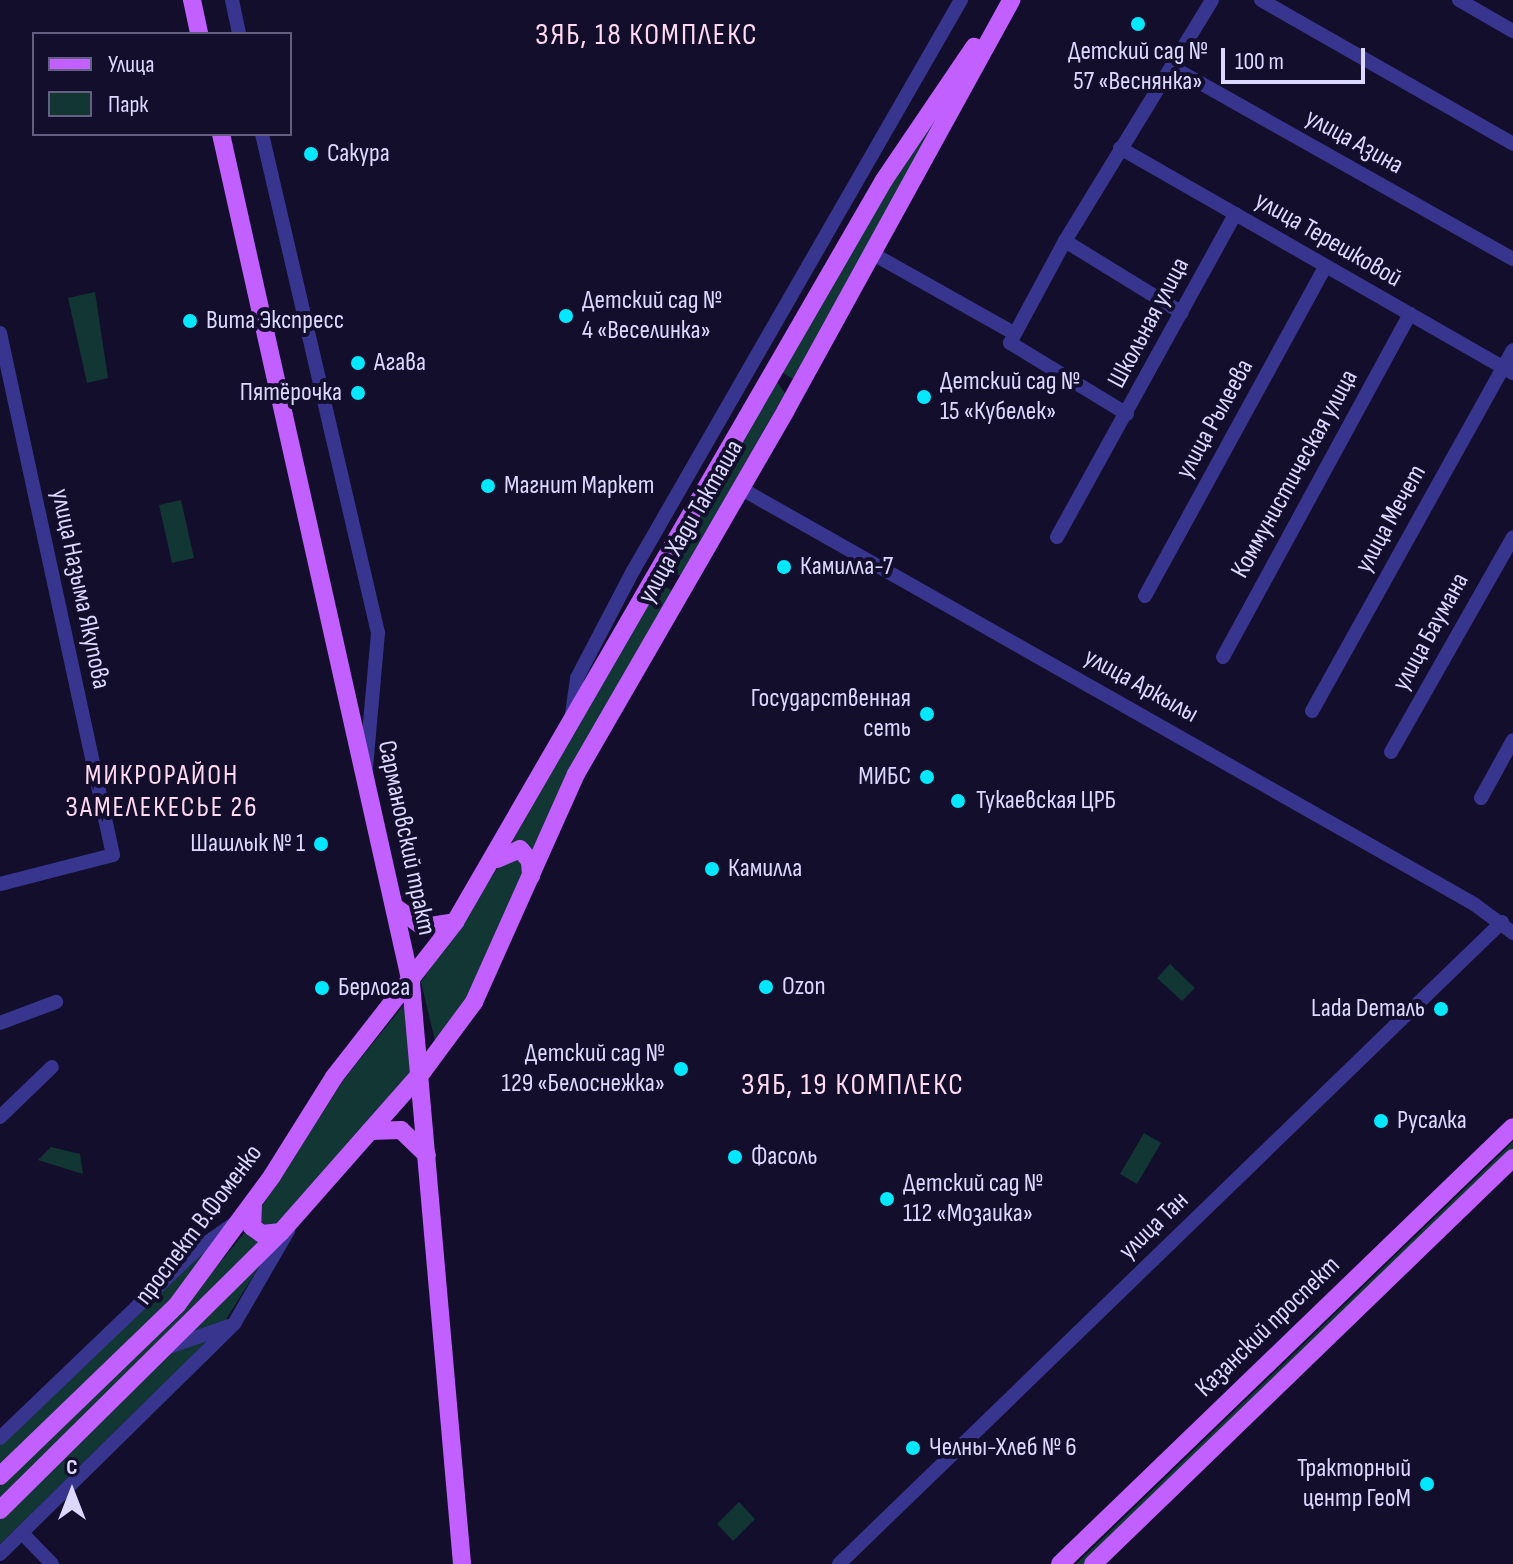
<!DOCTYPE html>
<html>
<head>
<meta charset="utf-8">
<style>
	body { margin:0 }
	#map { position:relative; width:1513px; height:1564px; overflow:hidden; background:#130e2b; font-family:"Sofia Sans Condensed",sans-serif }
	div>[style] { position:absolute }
	.green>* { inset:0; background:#113634 }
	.minor>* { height:14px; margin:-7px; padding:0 7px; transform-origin:7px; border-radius:7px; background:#38358e }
	.major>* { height:18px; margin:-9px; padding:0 9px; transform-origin:9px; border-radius:9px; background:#c25fff }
	.dots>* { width:22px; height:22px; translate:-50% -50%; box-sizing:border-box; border:4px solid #130e2b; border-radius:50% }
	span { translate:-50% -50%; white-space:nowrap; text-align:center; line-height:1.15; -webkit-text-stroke:8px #130e2b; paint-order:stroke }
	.poi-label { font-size:26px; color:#dcd8ff }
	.left { translate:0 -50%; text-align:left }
	.right { translate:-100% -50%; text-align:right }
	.street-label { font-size:26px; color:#dcd8ff }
	.neighbourhood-label { font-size:28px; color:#ffdaf2; letter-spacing:2px }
	.quarter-label { font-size:30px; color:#ffdaf2; letter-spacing:2px }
	.legend { position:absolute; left:32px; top:32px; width:260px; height:104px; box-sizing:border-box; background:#130e2b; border:2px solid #635f80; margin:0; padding:10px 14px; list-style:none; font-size:24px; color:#dcd8ff }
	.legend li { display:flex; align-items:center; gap:16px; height:40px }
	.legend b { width:40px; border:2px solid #635f80 }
	.north { position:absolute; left:32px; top:1452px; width:80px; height:80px; -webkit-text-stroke:6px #130e2b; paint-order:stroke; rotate:0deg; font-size:22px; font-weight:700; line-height:32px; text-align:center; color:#dcd8ff }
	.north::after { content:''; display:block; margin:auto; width:28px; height:36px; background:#dcd8ff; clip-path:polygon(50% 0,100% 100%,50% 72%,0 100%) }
	.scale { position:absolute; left:1221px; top:48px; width:144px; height:36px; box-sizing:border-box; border:4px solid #dcd8ff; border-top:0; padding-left:10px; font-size:24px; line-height:28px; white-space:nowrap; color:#dcd8ff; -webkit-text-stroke:6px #130e2b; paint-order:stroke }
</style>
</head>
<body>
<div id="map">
	<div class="green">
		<i style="clip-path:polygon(977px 49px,793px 379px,780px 371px,883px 191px)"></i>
		<i style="clip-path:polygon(95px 292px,108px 378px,87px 383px,68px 298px)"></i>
		<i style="clip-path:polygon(777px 382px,785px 393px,681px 575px,671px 574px,668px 568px)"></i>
		<i style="clip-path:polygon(181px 500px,194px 558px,172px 563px,159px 505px)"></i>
		<i style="clip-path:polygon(658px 583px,672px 590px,531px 852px,512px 842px)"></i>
		<i style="clip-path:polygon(521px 859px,524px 868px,465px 1006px,436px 1045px,421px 982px,501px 863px)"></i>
		<i style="clip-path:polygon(1170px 964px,1195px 988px,1182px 1001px,1157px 978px)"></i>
		<i style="clip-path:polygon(406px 1002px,413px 1073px,276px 1231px,261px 1230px,260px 1209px,344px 1079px)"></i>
		<i style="clip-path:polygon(1144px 1133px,1161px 1143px,1137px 1184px,1120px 1174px)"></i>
		<i style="clip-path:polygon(1513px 1142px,1513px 1149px,1084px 1564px,1076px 1564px)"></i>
		<i style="clip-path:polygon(51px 1147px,80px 1154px,83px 1174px,38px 1160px)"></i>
		<i style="clip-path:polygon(246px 1231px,258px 1243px,0 1503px,0 1486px,165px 1329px)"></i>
		<i style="clip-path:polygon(214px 1242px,177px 1293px,0 1468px,0 1443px)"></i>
		<i style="clip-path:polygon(262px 1262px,222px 1326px,0 1544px,0 1518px)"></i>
		<i style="clip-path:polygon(739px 1502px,755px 1519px,733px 1541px,717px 1524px)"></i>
	</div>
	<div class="minor">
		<i style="left:232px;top:0;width:35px;rotate:78deg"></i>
		<i style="left:1261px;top:0;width:290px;rotate:29.7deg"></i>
		<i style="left:1459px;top:0;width:62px;rotate:29.9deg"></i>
		<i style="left:1172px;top:67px;width:391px;rotate:29.4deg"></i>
		<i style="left:262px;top:134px;width:512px;rotate:76.91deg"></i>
		<i style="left:378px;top:633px;width:136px;rotate:95.1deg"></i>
		<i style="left:1120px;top:148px;width:453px;rotate:29.8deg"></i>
		<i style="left:1065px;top:241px;width:137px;rotate:31.6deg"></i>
		<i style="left:873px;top:254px;width:159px;rotate:29.3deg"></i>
		<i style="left:0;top:333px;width:534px;rotate:77.79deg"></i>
		<i style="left:113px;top:855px;width:117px;rotate:165.6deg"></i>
		<i style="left:1127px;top:414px;width:137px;rotate:-148.7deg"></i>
		<i style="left:1010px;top:343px;width:116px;rotate:-61.7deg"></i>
		<i style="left:1065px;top:241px;width:282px;rotate:-58.6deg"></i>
		<i style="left:740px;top:488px;width:844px;rotate:29.54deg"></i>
		<i style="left:1474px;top:904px;width:49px;rotate:36.6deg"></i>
		<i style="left:1057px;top:537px;width:369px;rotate:-61.1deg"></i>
		<i style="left:1145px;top:596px;width:376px;rotate:-61.3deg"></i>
		<i style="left:1223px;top:657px;width:391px;rotate:-61.4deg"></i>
		<i style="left:1312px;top:711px;width:413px;rotate:-60.9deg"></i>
		<i style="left:572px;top:714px;width:36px;rotate:-82deg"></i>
		<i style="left:577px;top:678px;width:121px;rotate:-62.4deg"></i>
		<i style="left:633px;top:571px;width:659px;rotate:-60.13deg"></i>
		<i style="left:1391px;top:752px;width:247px;rotate:-60.4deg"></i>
		<i style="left:1481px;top:798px;width:66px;rotate:-61.1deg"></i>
		<i style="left:0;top:1023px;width:60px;rotate:-20.6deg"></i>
		<i style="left:0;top:1117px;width:72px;rotate:-43.9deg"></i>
		<i style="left:169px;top:1347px;width:64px;rotate:-19.3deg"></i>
		<i style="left:0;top:1438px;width:270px;rotate:-43.8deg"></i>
		<i style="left:195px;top:1251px;width:45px;rotate:-35.1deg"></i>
		<i style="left:22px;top:1533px;width:43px;rotate:45.9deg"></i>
		<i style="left:0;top:1554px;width:328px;rotate:-44.5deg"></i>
		<i style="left:234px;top:1324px;width:108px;rotate:-59.9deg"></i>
		<i style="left:839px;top:1564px;width:923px;rotate:-44.08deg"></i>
	</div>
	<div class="major">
		<i style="left:192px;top:0;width:35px;rotate:78deg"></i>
		<i style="left:221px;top:134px;width:870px;rotate:77.39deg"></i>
		<i style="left:411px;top:983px;width:583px;rotate:84.98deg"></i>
		<i style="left:497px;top:859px;width:25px;rotate:-23deg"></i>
		<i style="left:520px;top:849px;width:16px;rotate:50deg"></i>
		<i style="left:530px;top:861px;width:15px;rotate:86deg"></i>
		<i style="left:395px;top:907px;width:35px;rotate:35deg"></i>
		<i style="left:424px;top:927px;width:31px;rotate:-9deg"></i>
		<i style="left:370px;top:1131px;width:31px;rotate:-2deg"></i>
		<i style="left:401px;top:1130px;width:36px;rotate:44deg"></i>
		<i style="left:253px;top:1203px;width:24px;rotate:92deg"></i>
		<i style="left:252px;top:1227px;width:12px;rotate:35deg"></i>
		<i style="left:262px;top:1234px;width:19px;rotate:-6deg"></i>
		<i style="left:0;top:1476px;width:246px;rotate:-44deg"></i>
		<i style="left:177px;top:1305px;width:160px;rotate:-53.6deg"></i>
		<i style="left:272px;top:1176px;width:117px;rotate:-57.9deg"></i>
		<i style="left:334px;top:1077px;width:197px;rotate:-52deg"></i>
		<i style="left:455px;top:922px;width:857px;rotate:-59.96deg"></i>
		<i style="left:884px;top:180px;width:161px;rotate:-55.9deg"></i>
		<i style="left:0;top:1510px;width:395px;rotate:-44.7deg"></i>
		<i style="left:281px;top:1232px;width:215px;rotate:-48.6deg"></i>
		<i style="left:423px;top:1071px;width:86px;rotate:-53.5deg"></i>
		<i style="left:474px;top:1002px;width:250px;rotate:-65.9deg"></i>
		<i style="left:576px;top:774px;width:420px;rotate:-60deg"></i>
		<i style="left:786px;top:410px;width:468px;rotate:-61.2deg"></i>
		<i style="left:1060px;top:1564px;width:629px;rotate:-43.97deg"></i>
		<i style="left:1093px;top:1564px;width:584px;rotate:-44.03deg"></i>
	</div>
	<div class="dots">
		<i style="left:1138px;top:24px;background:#04e8ff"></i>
		<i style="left:311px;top:154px;background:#04e8ff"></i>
		<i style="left:566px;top:316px;background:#04e8ff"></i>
		<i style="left:190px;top:321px;background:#04e8ff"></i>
		<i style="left:358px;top:363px;background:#04e8ff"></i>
		<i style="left:358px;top:393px;background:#04e8ff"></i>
		<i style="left:924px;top:397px;background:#04e8ff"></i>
		<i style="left:488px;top:486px;background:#04e8ff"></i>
		<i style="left:784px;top:567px;background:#04e8ff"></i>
		<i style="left:927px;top:714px;background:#04e8ff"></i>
		<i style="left:927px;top:777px;background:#04e8ff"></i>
		<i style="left:958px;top:801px;background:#04e8ff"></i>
		<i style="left:321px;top:844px;background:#04e8ff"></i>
		<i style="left:712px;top:869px;background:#04e8ff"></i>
		<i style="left:766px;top:987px;background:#04e8ff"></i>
		<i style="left:322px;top:988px;background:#04e8ff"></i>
		<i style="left:1441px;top:1009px;background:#04e8ff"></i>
		<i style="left:681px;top:1069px;background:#04e8ff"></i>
		<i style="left:1381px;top:1121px;background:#04e8ff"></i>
		<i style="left:735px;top:1157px;background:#04e8ff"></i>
		<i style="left:887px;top:1199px;background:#04e8ff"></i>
		<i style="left:913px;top:1448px;background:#04e8ff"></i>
		<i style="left:1427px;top:1484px;background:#04e8ff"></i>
	</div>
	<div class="poi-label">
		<span style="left:1138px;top:67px">Детский сад №<br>57 «Веснянка»</span>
		<span class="left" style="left:327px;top:154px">Сакура</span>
		<span class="left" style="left:582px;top:316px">Детский сад №<br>4 «Веселинка»</span>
		<span class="left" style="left:206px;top:321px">Вита Экспресс</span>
		<span class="left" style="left:374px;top:363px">Агава</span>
		<span class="left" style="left:940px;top:397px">Детский сад №<br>15 «Кубелек»</span>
		<span class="right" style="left:342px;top:393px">Пятёрочка</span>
		<span class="left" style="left:504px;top:486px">Магнит Маркет</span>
		<span class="left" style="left:800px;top:567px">Камилла-7</span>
		<span class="right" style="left:911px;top:714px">Государственная<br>сеть</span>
		<span class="right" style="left:911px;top:777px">МИБС</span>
		<span class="left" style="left:976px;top:801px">Тукаевская ЦРБ</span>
		<span class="right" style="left:305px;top:844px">Шашлык № 1</span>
		<span class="left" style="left:728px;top:869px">Камилла</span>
		<span class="left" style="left:782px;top:987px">Ozon</span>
		<span class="left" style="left:338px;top:988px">Берлога</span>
		<span class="right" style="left:1425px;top:1009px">Lada Dеталь</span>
		<span class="right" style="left:665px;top:1069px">Детский сад №<br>129 «Белоснежка»</span>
		<span class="left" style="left:1397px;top:1121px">Русалка</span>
		<span class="left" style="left:751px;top:1157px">Фасоль</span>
		<span class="left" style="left:903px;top:1199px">Детский сад №<br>112 «Мозаика»</span>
		<span class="left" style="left:929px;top:1448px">Челны-Хлеб № 6</span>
		<span class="right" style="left:1411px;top:1484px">Тракторный<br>центр ГеоМ</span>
	</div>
	<div class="street-label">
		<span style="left:1354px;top:142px;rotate:29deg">улица Азина</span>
		<span style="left:1328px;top:240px;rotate:30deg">улица Терешковой</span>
		<span style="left:1149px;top:323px;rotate:-62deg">Школьная улица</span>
		<span style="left:1215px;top:419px;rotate:-61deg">улица Рылеева</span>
		<span style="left:1295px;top:474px;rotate:-61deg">Коммунистическая улица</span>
		<span style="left:1391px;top:519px;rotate:-61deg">улица Мечет</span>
		<span style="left:691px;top:522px;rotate:-60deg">улица Хади Такташа</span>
		<span style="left:80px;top:589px;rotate:78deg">улица Назыма Якупова</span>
		<span style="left:1431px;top:632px;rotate:-61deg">улица Баумана</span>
		<span style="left:1141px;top:686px;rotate:29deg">улица Аркылы</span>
		<span style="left:406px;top:838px;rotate:78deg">Сармановский тракт</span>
		<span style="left:199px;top:1225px;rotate:-53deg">проспект В.Фоменко</span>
		<span style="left:1154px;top:1226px;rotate:-44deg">улица Тан</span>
		<span style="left:1268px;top:1327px;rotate:-44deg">Казанский проспект</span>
	</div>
	<div class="neighbourhood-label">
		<span style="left:162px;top:792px">МИКРОРАЙОН<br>ЗАМЕЛЕКЕСЬЕ 26</span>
	</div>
	<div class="quarter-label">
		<span style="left:647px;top:35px">ЗЯБ, 18 КОМПЛЕКС</span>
		<span style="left:853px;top:1085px">ЗЯБ, 19 КОМПЛЕКС</span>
	</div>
	<ul class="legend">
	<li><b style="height:10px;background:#c25fff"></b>Улица</li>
	<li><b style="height:22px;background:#113634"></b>Парк</li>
	</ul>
	<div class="north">С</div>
	<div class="scale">100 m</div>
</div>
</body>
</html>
